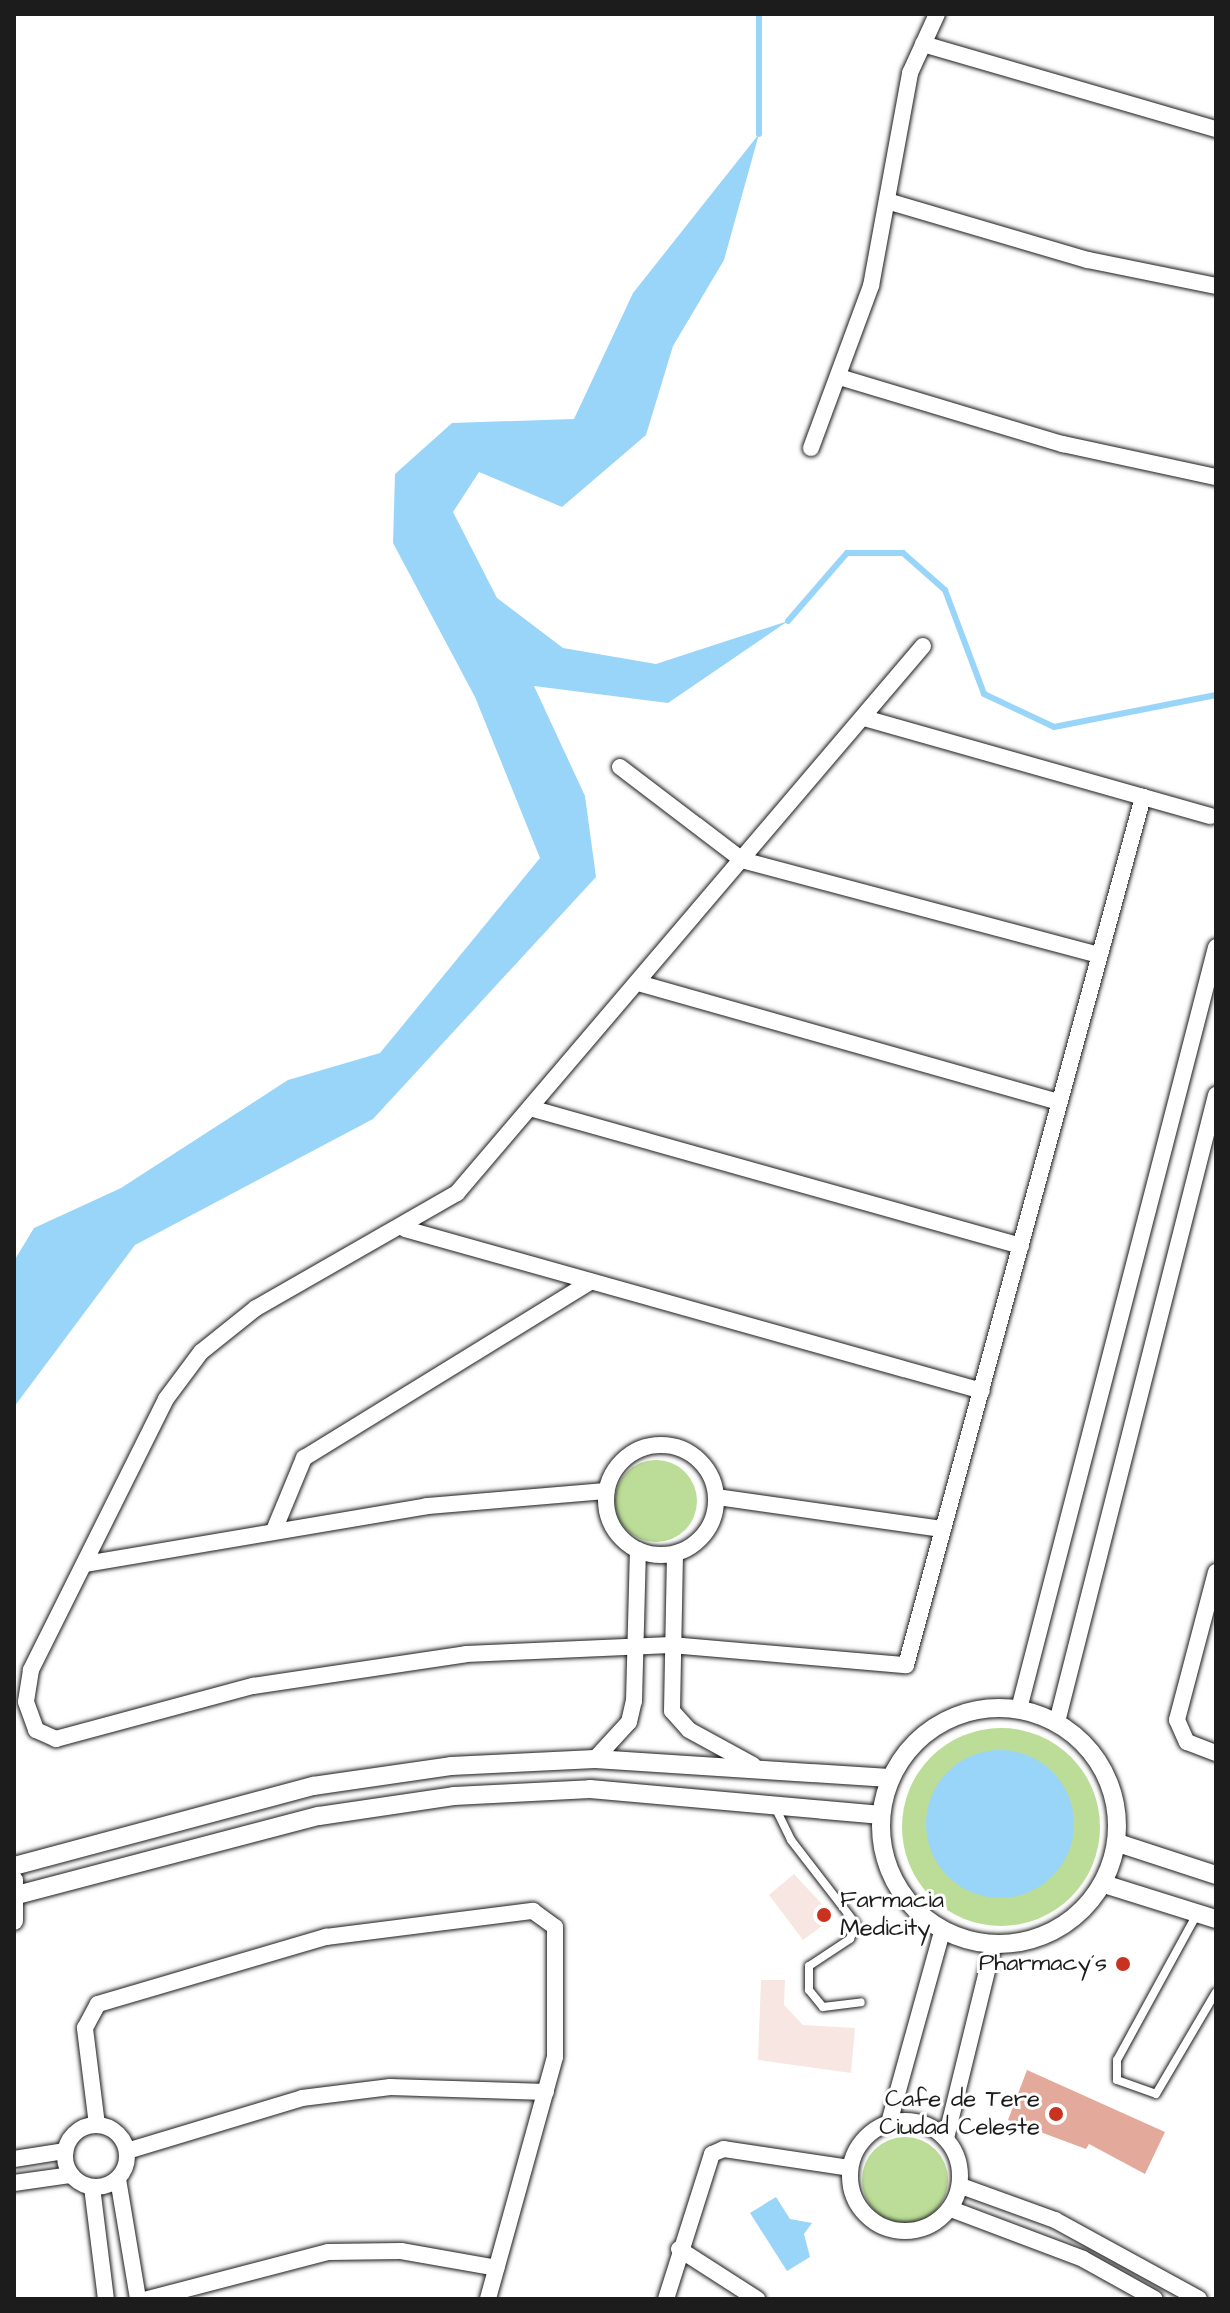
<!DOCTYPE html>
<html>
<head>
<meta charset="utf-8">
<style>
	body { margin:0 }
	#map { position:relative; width:1230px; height:2313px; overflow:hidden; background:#fff; font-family:"Architects Daughter",sans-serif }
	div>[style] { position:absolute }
	.built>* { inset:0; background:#f7e6e1 }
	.green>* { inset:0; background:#bbdd97 }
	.round { border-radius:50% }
	.water>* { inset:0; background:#99d5f9 }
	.stream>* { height:6px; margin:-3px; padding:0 3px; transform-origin:3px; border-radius:3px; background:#99d5f9 }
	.building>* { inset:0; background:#e3aa9b }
	.roads { filter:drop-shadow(0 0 2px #1c1c1c) drop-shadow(0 0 2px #1c1c1c) }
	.service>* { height:8px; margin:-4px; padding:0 4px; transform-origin:4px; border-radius:4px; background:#fff }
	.minor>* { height:16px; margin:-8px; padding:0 8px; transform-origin:8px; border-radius:8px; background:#fff }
	.minor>.ring { margin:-8px; padding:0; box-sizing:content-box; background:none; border:16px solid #fff; border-radius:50% }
	.tertiary>* { height:18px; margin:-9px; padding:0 9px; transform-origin:9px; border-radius:9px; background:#fff }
	.tertiary>.ring { margin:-9px; padding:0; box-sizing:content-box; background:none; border:18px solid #fff; border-radius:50% }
	.dots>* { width:22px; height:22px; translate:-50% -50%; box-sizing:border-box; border:4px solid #fff; border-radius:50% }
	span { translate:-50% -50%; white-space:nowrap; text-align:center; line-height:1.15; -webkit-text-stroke:6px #fff; paint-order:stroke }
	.poi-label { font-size:24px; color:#1c1c1c }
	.left { translate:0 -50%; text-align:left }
	.right { translate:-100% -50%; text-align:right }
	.frame { position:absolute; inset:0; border:16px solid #1c1c1c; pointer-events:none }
</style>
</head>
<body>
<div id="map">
	<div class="built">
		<i style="clip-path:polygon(794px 1874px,834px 1917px,803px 1940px,769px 1895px)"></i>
		<i style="clip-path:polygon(761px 1980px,785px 1980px,784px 2005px,803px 2025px,855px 2028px,851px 2073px,758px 2060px)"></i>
	</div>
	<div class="green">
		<i class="round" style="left:615px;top:1460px;width:82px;height:82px"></i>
		<i class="round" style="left:902px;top:1728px;width:198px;height:198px"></i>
		<i class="round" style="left:862px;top:2137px;width:86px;height:86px"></i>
	</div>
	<div class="water">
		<i style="clip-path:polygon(759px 134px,724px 260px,673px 346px,646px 435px,562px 507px,479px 472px,453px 512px,497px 598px,563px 648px,656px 664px,788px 621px,668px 703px,534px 686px,585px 796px,596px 877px,373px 1119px,135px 1245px,14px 1407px,14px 1261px,34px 1228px,121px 1188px,288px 1080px,380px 1053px,540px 858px,475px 697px,393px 543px,395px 474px,452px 423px,574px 419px,633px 293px)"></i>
		<i class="round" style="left:926px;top:1750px;width:148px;height:148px"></i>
		<i style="clip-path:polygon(776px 2197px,790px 2219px,812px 2223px,804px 2234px,810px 2257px,787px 2271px,750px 2213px)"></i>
	</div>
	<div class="stream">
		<i style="left:759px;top:134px;width:120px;rotate:-90deg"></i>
		<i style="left:788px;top:621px;width:90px;rotate:-49.1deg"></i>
		<i style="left:847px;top:553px;width:56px"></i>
		<i style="left:903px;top:553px;width:56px;rotate:41.4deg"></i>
		<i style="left:945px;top:590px;width:111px;rotate:69.4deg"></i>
		<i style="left:984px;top:694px;width:77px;rotate:25.2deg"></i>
		<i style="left:1054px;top:727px;width:165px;rotate:-11.2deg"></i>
	</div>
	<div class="building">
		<i style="clip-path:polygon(1027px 2070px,1165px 2132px,1145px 2174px,1089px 2144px,1086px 2149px,1008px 2120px)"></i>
	</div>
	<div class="roads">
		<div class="service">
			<i style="left:774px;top:1805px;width:39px;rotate:64deg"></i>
			<i style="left:791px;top:1840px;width:106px;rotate:52.3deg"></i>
			<i style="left:856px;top:1924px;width:16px;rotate:112deg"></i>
			<i style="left:850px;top:1939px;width:49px;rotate:146.6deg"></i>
			<i style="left:809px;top:1966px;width:24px;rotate:90deg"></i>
			<i style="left:809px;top:1990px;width:22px;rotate:51deg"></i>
			<i style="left:823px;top:2007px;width:38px;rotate:-7deg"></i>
			<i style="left:1197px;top:1914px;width:166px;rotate:118.7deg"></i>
			<i style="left:1117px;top:2060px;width:20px;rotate:90deg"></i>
			<i style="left:1117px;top:2080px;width:41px;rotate:19.7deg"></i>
			<i style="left:1156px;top:2094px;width:118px;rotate:-59.5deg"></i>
		</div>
		<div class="minor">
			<i style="left:923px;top:44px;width:305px;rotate:16.2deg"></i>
			<i style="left:887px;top:201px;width:209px;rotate:16.4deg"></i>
			<i style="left:1088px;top:260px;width:131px;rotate:11.5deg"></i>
			<i style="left:839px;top:377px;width:234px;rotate:16.7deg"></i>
			<i style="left:1063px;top:444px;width:157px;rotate:12.2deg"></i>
			<i style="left:811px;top:448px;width:173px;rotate:-69.7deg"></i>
			<i style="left:871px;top:286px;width:217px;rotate:-79.6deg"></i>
			<i style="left:910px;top:73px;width:65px;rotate:-65.4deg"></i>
			<i style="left:923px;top:646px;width:719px;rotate:130.43deg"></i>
			<i style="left:457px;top:1193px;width:232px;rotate:150.2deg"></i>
			<i style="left:256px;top:1308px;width:70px;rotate:141.3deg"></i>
			<i style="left:201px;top:1352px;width:59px;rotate:126.7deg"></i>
			<i style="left:166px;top:1399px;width:303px;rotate:116.5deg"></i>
			<i style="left:31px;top:1670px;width:32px;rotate:99deg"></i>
			<i style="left:26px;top:1702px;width:30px;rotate:70deg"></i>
			<i style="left:36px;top:1730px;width:22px;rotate:24deg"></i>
			<i style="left:56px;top:1739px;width:204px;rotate:-15.1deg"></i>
			<i style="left:253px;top:1686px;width:215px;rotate:-8.5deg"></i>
			<i style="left:466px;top:1654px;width:205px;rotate:-2.5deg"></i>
			<i style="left:671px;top:1645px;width:236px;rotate:4.9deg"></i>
			<i style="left:906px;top:1665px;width:900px;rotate:-74.73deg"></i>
			<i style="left:864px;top:718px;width:360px;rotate:15.8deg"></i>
			<i style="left:620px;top:767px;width:153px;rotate:37.3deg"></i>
			<i style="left:742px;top:860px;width:369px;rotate:14.9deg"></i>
			<i style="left:638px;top:983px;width:437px;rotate:15.8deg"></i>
			<i style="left:530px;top:1108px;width:510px;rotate:15.7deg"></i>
			<i style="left:405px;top:1229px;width:599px;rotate:15.68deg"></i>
			<i class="ring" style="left:606px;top:1445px;width:94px;height:94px"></i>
			<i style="left:717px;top:1497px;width:228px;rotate:8.1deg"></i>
			<i style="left:275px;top:1528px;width:76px;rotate:-67.5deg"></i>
			<i style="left:304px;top:1458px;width:336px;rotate:-31.6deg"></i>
			<i style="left:675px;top:1554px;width:157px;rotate:91.1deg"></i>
			<i style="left:672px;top:1711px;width:25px;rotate:48deg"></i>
			<i style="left:689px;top:1730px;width:73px;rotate:28.7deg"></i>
			<i style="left:85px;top:1564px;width:347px;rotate:-9.6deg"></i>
			<i style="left:427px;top:1506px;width:180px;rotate:-4.8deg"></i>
			<i style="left:1216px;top:1572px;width:153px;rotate:104.8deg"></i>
			<i style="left:1177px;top:1720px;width:24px;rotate:66deg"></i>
			<i style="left:1187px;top:1742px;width:31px;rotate:21deg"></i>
			<i style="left:1019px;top:1709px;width:787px;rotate:-75.5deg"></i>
			<i style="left:1057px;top:1722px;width:647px;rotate:-75.77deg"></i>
			<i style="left:595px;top:1759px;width:50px;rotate:-47.4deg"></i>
			<i style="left:629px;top:1722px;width:22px;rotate:-77deg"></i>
			<i style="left:634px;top:1701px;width:151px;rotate:-88.5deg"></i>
			<i class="ring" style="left:850px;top:2121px;width:94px;height:94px"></i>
			<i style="left:889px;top:2123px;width:198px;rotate:-74.5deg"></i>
			<i class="ring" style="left:65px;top:2125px;width:46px;height:46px"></i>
			<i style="left:97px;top:2125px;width:98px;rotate:-97.1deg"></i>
			<i style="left:85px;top:2028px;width:27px;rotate:-62deg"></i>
			<i style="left:98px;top:2004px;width:238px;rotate:-16.4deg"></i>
			<i style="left:326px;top:1937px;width:209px;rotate:-7.2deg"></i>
			<i style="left:533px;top:1911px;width:27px;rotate:36deg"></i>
			<i style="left:555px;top:1927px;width:130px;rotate:90deg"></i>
			<i style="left:555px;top:2057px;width:251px;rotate:105.5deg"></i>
			<i style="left:946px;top:2138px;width:198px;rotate:-76.2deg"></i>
			<i style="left:127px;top:2151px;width:183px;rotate:-16.8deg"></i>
			<i style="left:302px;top:2098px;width:89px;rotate:-7.1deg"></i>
			<i style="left:390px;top:2087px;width:156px;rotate:1.8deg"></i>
			<i style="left:14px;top:2159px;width:52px;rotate:-8.9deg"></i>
			<i style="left:118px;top:2179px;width:122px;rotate:80.5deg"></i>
			<i style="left:14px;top:2183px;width:58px;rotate:-8deg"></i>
			<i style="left:961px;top:2186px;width:100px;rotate:19.9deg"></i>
			<i style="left:1055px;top:2220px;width:164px;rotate:28.7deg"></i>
			<i style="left:92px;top:2187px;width:113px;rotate:82.9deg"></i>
			<i style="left:951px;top:2209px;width:141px;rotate:20.7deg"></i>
			<i style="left:1083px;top:2259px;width:82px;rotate:29.1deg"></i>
			<i style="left:679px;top:2249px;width:93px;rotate:32.7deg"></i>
			<i style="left:148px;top:2299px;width:186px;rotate:-14.6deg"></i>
			<i style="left:328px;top:2252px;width:73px;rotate:-0.8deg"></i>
			<i style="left:401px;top:2251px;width:97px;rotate:10deg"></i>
			<i style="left:666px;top:2299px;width:152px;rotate:-72.4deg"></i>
			<i style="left:712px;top:2154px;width:13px;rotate:-23deg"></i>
			<i style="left:724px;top:2149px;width:127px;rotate:8.6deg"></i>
		</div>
		<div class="tertiary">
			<i class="ring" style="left:881px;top:1708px;width:218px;height:218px"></i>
			<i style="left:1118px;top:1843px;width:103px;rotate:18.1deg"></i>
			<i style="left:14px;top:1866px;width:310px;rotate:-15deg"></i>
			<i style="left:313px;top:1786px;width:139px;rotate:-8.2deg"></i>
			<i style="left:451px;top:1766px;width:144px;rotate:-2.8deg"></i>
			<i style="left:595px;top:1759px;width:295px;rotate:3.7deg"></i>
			<i style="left:14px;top:1880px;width:41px;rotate:90deg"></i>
			<i style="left:1104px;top:1884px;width:117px;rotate:17.4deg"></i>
			<i style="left:17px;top:1895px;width:312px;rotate:-14.7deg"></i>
			<i style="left:319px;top:1816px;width:136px;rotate:-8.4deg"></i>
			<i style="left:454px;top:1796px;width:136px;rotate:-2.9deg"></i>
			<i style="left:590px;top:1789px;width:290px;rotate:5.1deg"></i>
		</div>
	</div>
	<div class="dots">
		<i style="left:824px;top:1915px;background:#c8321e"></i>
		<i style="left:1123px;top:1964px;background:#c8321e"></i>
		<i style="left:1056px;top:2114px;background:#c8321e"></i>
	</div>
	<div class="poi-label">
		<span class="left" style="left:840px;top:1915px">Farmacia<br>Medicity</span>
		<span class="right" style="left:1107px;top:1964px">Pharmacy´s</span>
		<span class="right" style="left:1040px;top:2114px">Cafe de Tere<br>Ciudad Celeste</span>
	</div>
	<div class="frame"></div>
</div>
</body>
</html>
